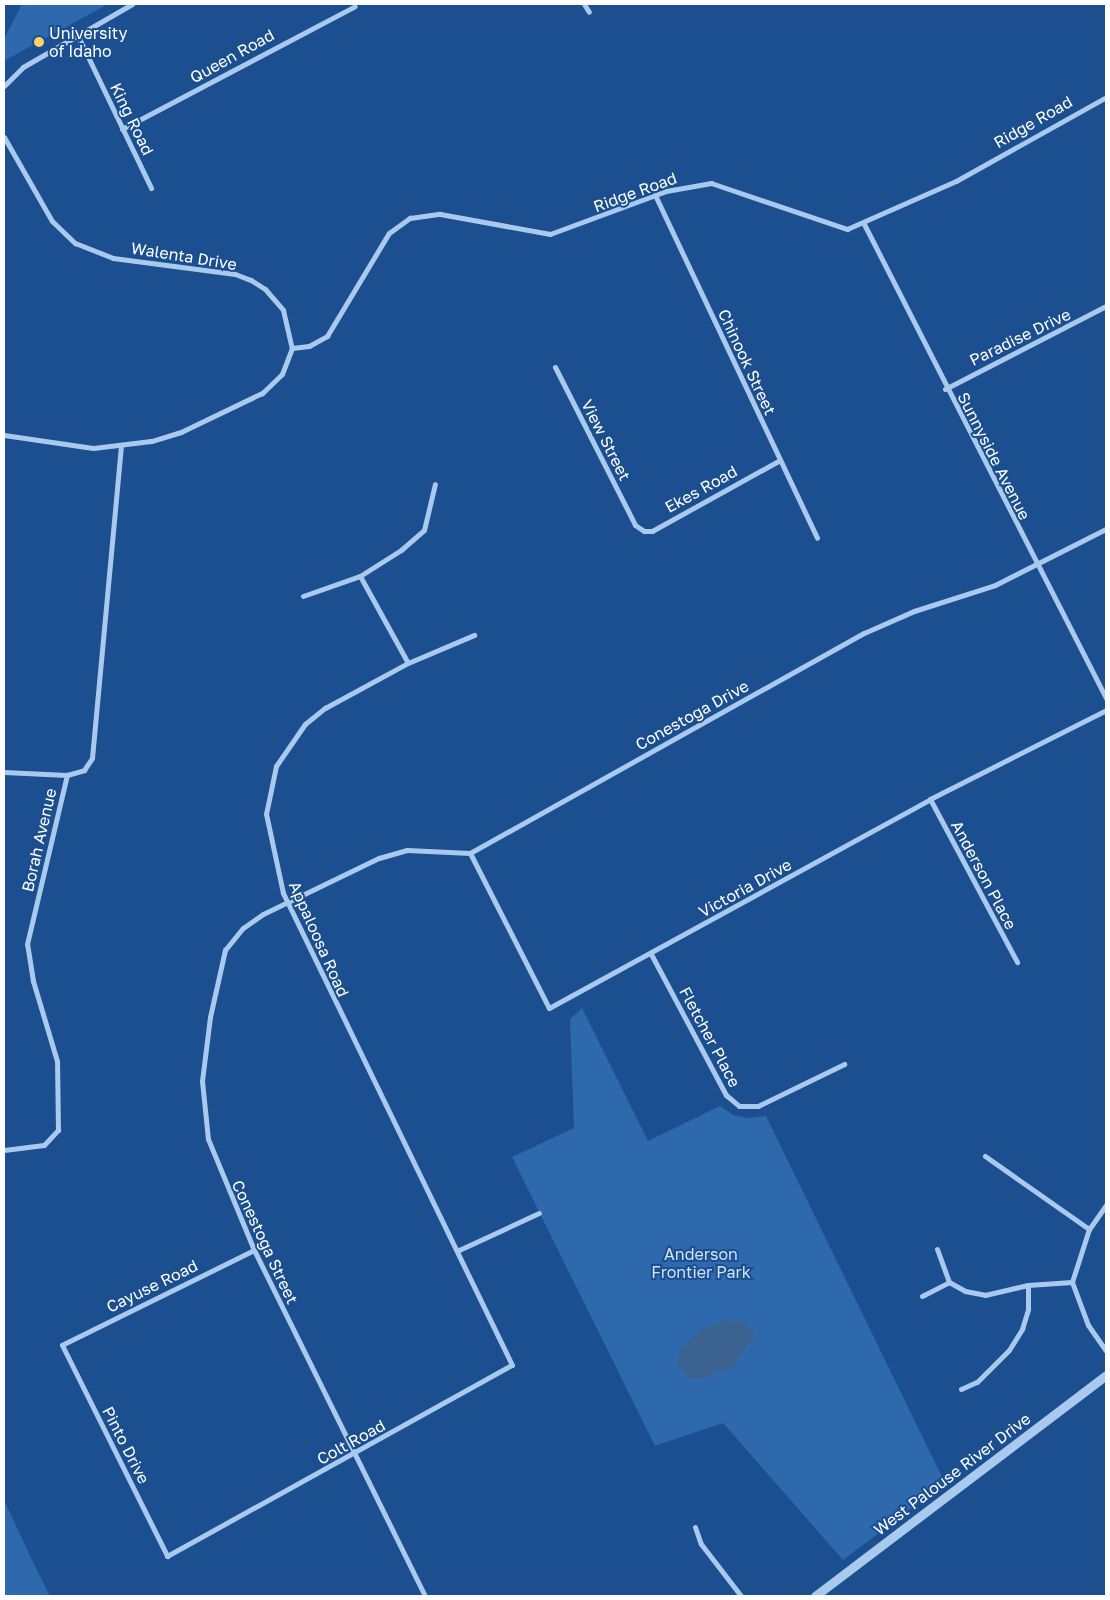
<!DOCTYPE html>
<html>
<head>
<meta charset="utf-8">
<style>
	body { margin:0 }
	#map { position:relative; width:1110px; height:1600px; overflow:hidden; background:#1b4f8f; font-family:"Golos Text",sans-serif }
	div>[style] { position:absolute }
	.green>* { inset:0; background:#2e69ad }
	.water>* { inset:0; background:#3c6290 }
	.minor>* { height:5px; margin:-2.5px; padding:0 2.5px; transform-origin:2.5px; border-radius:2.5px; background:#a9c9ee }
	.tertiary>* { height:9px; margin:-4.5px; padding:0 4.5px; transform-origin:4.5px; border-radius:4.5px; background:#a9c9ee }
	.dots>* { width:14px; height:14px; translate:-50% -50%; box-sizing:border-box; border:2px solid #1b4f8f; border-radius:50% }
	span { translate:-50% -50%; white-space:nowrap; text-align:center; line-height:1.15; -webkit-text-stroke:4px #1b4f8f; paint-order:stroke }
	.poi-label { font-size:16px; color:#fff }
	.left { translate:0 -50%; text-align:left }
	.street-label { font-size:16px; color:#fff }
	.park-label { font-size:16px; color:#cfe3fa }
	.frame { position:absolute; inset:0; border:5px solid #fff; pointer-events:none }
</style>
</head>
<body>
<div id="map">
	<div class="green">
		<i style="clip-path:polygon(22px 4px,108px 4px,4px 61px,4px 39px)"></i>
		<i style="clip-path:polygon(582px 1008px,648px 1141px,720px 1106px,733px 1115px,748px 1118px,766px 1116px,945px 1483px,843px 1560px,723px 1423px,655px 1446px,512px 1157px,574px 1128px,570px 1019px)"></i>
		<i style="clip-path:polygon(4px 1500px,33px 1562px,50px 1596px,4px 1596px)"></i>
	</div>
	<div class="water">
		<i style="clip-path:polygon(724px 1321px,744px 1321px,753px 1331px,754px 1340px,746px 1346px,734px 1367px,724px 1372px,716px 1370px,711px 1377px,690px 1379px,677px 1364px,681px 1349px,702px 1329px)"></i>
	</div>
	<div class="minor">
		<i style="left:584px;top:4px;width:9px;rotate:58deg"></i>
		<i style="left:77px;top:34px;width:171px;rotate:64.3deg"></i>
		<i style="left:4px;top:86px;width:27px;rotate:-45deg"></i>
		<i style="left:23px;top:67px;width:126px;rotate:-30deg"></i>
		<i style="left:122px;top:129px;width:263px;rotate:-27.8deg"></i>
		<i style="left:4px;top:137px;width:97px;rotate:60.3deg"></i>
		<i style="left:52px;top:221px;width:32px;rotate:44deg"></i>
		<i style="left:75px;top:243px;width:41px;rotate:21.5deg"></i>
		<i style="left:113px;top:258px;width:123px;rotate:7.5deg"></i>
		<i style="left:235px;top:274px;width:17px;rotate:21deg"></i>
		<i style="left:251px;top:280px;width:17px;rotate:33deg"></i>
		<i style="left:265px;top:289px;width:28px;rotate:49deg"></i>
		<i style="left:283px;top:310px;width:39px;rotate:77deg"></i>
		<i style="left:292px;top:348px;width:28px;rotate:111deg"></i>
		<i style="left:282px;top:374px;width:28px;rotate:136deg"></i>
		<i style="left:262px;top:393px;width:90px;rotate:154.3deg"></i>
		<i style="left:181px;top:432px;width:31px;rotate:163deg"></i>
		<i style="left:151px;top:441px;width:58px;rotate:173.1deg"></i>
		<i style="left:93px;top:448px;width:90px;rotate:-171.7deg"></i>
		<i style="left:655px;top:195px;width:379px;rotate:64.7deg"></i>
		<i style="left:864px;top:224px;width:532px;rotate:62.95deg"></i>
		<i style="left:292px;top:348px;width:17px;rotate:-7deg"></i>
		<i style="left:309px;top:346px;width:21px;rotate:-29deg"></i>
		<i style="left:327px;top:336px;width:120px;rotate:-59deg"></i>
		<i style="left:389px;top:233px;width:26px;rotate:-36deg"></i>
		<i style="left:410px;top:218px;width:30px;rotate:-8deg"></i>
		<i style="left:440px;top:214px;width:112px;rotate:10.3deg"></i>
		<i style="left:550px;top:234px;width:124px;rotate:-20.3deg"></i>
		<i style="left:666px;top:191px;width:46px;rotate:-10.1deg"></i>
		<i style="left:711px;top:183px;width:144px;rotate:18.7deg"></i>
		<i style="left:847px;top:229px;width:119px;rotate:-23.8deg"></i>
		<i style="left:956px;top:181px;width:172px;rotate:-29.2deg"></i>
		<i style="left:555px;top:367px;width:177px;rotate:63.1deg"></i>
		<i style="left:635px;top:525px;width:11px;rotate:34deg"></i>
		<i style="left:644px;top:531px;width:8px"></i>
		<i style="left:652px;top:531px;width:146px;rotate:-29deg"></i>
		<i style="left:945px;top:389px;width:181px;rotate:-27.3deg"></i>
		<i style="left:360px;top:576px;width:99px;rotate:61.1deg"></i>
		<i style="left:303px;top:596px;width:60px;rotate:-19.3deg"></i>
		<i style="left:360px;top:576px;width:49px;rotate:-32.4deg"></i>
		<i style="left:401px;top:550px;width:30px;rotate:-41deg"></i>
		<i style="left:424px;top:530px;width:47px;rotate:-76.6deg"></i>
		<i style="left:4px;top:772px;width:63px;rotate:2.7deg"></i>
		<i style="left:930px;top:799px;width:185px;rotate:61.9deg"></i>
		<i style="left:470px;top:853px;width:174px;rotate:63deg"></i>
		<i style="left:549px;top:1008px;width:435px;rotate:-28.7deg"></i>
		<i style="left:930px;top:799px;width:197px;rotate:-26.8deg"></i>
		<i style="left:651px;top:954px;width:160px;rotate:62deg"></i>
		<i style="left:726px;top:1095px;width:17px;rotate:40deg"></i>
		<i style="left:739px;top:1106px;width:19px"></i>
		<i style="left:758px;top:1106px;width:96px;rotate:-26deg"></i>
		<i style="left:4px;top:1150px;width:40px;rotate:-7.1deg"></i>
		<i style="left:44px;top:1145px;width:21px;rotate:-47deg"></i>
		<i style="left:58px;top:1130px;width:69px;rotate:-90.8deg"></i>
		<i style="left:57px;top:1061px;width:84px;rotate:-106.7deg"></i>
		<i style="left:33px;top:981px;width:37px;rotate:-99deg"></i>
		<i style="left:27px;top:944px;width:174px;rotate:-76.7deg"></i>
		<i style="left:67px;top:775px;width:18px;rotate:-16deg"></i>
		<i style="left:84px;top:770px;width:14px;rotate:-56deg"></i>
		<i style="left:92px;top:758px;width:313px;rotate:-84.7deg"></i>
		<i style="left:985px;top:1156px;width:127px;rotate:35.1deg"></i>
		<i style="left:1106px;top:1205px;width:29px;rotate:125deg"></i>
		<i style="left:1089px;top:1229px;width:56px;rotate:107.8deg"></i>
		<i style="left:1072px;top:1282px;width:46px;rotate:69.6deg"></i>
		<i style="left:1088px;top:1325px;width:32px;rotate:55deg"></i>
		<i style="left:937px;top:1249px;width:35px;rotate:70deg"></i>
		<i style="left:949px;top:1282px;width:18px;rotate:29deg"></i>
		<i style="left:965px;top:1291px;width:20px;rotate:11deg"></i>
		<i style="left:985px;top:1295px;width:44px;rotate:-13.1deg"></i>
		<i style="left:1028px;top:1285px;width:44px;rotate:-3.9deg"></i>
		<i style="left:254px;top:1250px;width:214px;rotate:153.7deg"></i>
		<i style="left:62px;top:1345px;width:236px;rotate:63.5deg"></i>
		<i style="left:167px;top:1556px;width:394px;rotate:-29deg"></i>
		<i style="left:512px;top:1365px;width:525px;rotate:-115.88deg"></i>
		<i style="left:283px;top:893px;width:81px;rotate:-102.1deg"></i>
		<i style="left:266px;top:814px;width:49px;rotate:-78.2deg"></i>
		<i style="left:276px;top:766px;width:51px;rotate:-55.4deg"></i>
		<i style="left:305px;top:724px;width:26px;rotate:-39deg"></i>
		<i style="left:325px;top:708px;width:94px;rotate:-28.5deg"></i>
		<i style="left:408px;top:663px;width:72px;rotate:-23deg"></i>
		<i style="left:459px;top:1250px;width:88px;rotate:-24.8deg"></i>
		<i style="left:922px;top:1296px;width:30px;rotate:-27deg"></i>
		<i style="left:961px;top:1389px;width:17px;rotate:-24deg"></i>
		<i style="left:977px;top:1382px;width:45px;rotate:-45deg"></i>
		<i style="left:1009px;top:1350px;width:25px;rotate:-58deg"></i>
		<i style="left:1022px;top:1329px;width:21px;rotate:-73deg"></i>
		<i style="left:1028px;top:1309px;width:24px;rotate:-90deg"></i>
		<i style="left:695px;top:1527px;width:18px;rotate:71deg"></i>
		<i style="left:701px;top:1544px;width:66px;rotate:52.4deg"></i>
		<i style="left:425px;top:1596px;width:386px;rotate:-116.3deg"></i>
		<i style="left:254px;top:1250px;width:120px;rotate:-112.5deg"></i>
		<i style="left:208px;top:1139px;width:58px;rotate:-95.9deg"></i>
		<i style="left:202px;top:1081px;width:64px;rotate:-82.9deg"></i>
		<i style="left:210px;top:1017px;width:69px;rotate:-77.4deg"></i>
		<i style="left:225px;top:950px;width:28px;rotate:-51deg"></i>
		<i style="left:243px;top:928px;width:24px;rotate:-35deg"></i>
		<i style="left:263px;top:914px;width:129px;rotate:-25.8deg"></i>
		<i style="left:379px;top:858px;width:29px;rotate:-16deg"></i>
		<i style="left:407px;top:850px;width:63px;rotate:2.7deg"></i>
		<i style="left:470px;top:853px;width:451px;rotate:-29.2deg"></i>
		<i style="left:864px;top:633px;width:55px;rotate:-23.7deg"></i>
		<i style="left:914px;top:611px;width:85px;rotate:-17.8deg"></i>
		<i style="left:995px;top:585px;width:124px;rotate:-26.8deg"></i>
	</div>
	<div class="tertiary">
		<i style="left:815px;top:1596px;width:365px;rotate:-37.2deg"></i>
	</div>
	<div class="dots">
		<i style="left:39px;top:42px;background:#ffd166"></i>
	</div>
	<div class="poi-label">
		<span class="left" style="left:49px;top:42px">University<br>of Idaho</span>
	</div>
	<div class="street-label">
		<span style="left:232px;top:56px;rotate:-29deg">Queen Road</span>
		<span style="left:132px;top:119px;rotate:64deg">King Road</span>
		<span style="left:1033px;top:122px;rotate:-30deg">Ridge Road</span>
		<span style="left:635px;top:192px;rotate:-20deg">Ridge Road</span>
		<span style="left:184px;top:256px;rotate:9deg">Walenta Drive</span>
		<span style="left:1020px;top:337px;rotate:-26deg">Paradise Drive</span>
		<span style="left:747px;top:362px;rotate:65deg">Chinook Street</span>
		<span style="left:606px;top:440px;rotate:63deg">View Street</span>
		<span style="left:994px;top:456px;rotate:63deg">Sunnyside Avenue</span>
		<span style="left:701px;top:489px;rotate:-29deg">Ekes Road</span>
		<span style="left:692px;top:715px;rotate:-29deg">Conestoga Drive</span>
		<span style="left:39px;top:840px;rotate:-77deg">Borah Avenue</span>
		<span style="left:984px;top:875px;rotate:62deg">Anderson Place</span>
		<span style="left:745px;top:888px;rotate:-29deg">Victoria Drive</span>
		<span style="left:319px;top:939px;rotate:66deg">Appaloosa Road</span>
		<span style="left:710px;top:1037px;rotate:62deg">Fletcher Place</span>
		<span style="left:265px;top:1242px;rotate:65deg">Conestoga Street</span>
		<span style="left:152px;top:1286px;rotate:-26deg">Cayuse Road</span>
		<span style="left:351px;top:1442px;rotate:-29deg">Colt Road</span>
		<span style="left:126px;top:1445px;rotate:63deg">Pinto Drive</span>
		<span style="left:952px;top:1474px;rotate:-37deg">West Palouse River Drive</span>
	</div>
	<div class="park-label">
		<span style="left:701px;top:1263px">Anderson<br>Frontier Park</span>
	</div>
	<div class="frame"></div>
</div>
</body>
</html>
